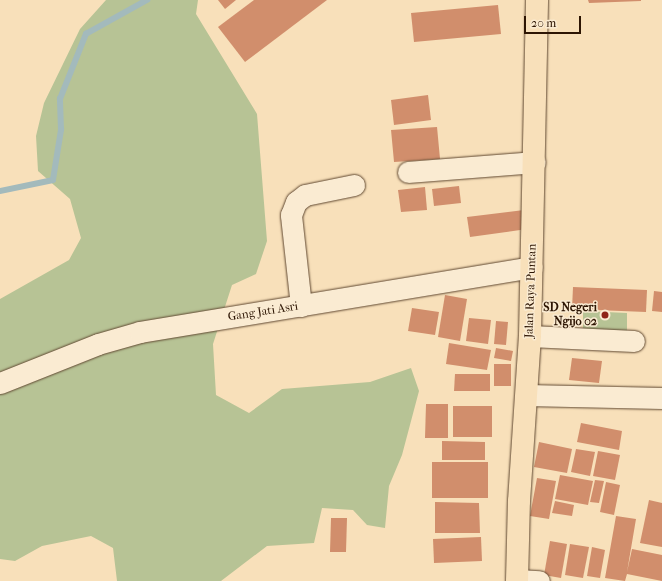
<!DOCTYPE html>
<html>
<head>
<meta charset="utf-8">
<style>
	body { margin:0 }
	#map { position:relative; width:662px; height:581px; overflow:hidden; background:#f8e0ba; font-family:"IM FELL French Canon",serif }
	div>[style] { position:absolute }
	.green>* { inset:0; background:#b7c395 }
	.stream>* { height:5.5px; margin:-2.75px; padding:0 2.75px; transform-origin:2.75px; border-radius:2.75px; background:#a3babc }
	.building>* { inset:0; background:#d18e6c }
	.roads { filter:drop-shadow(0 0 1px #604831) drop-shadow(0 0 1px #604831) }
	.minor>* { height:21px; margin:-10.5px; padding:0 10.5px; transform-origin:10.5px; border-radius:10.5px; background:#faebd2 }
	.major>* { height:22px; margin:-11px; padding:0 11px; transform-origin:11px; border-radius:11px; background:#f8e0ba }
	.dots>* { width:11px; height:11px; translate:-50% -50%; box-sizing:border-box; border:2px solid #faebd2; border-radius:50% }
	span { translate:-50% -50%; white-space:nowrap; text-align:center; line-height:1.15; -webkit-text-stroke:3px #faebd2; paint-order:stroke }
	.street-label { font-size:12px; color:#2d1503 }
	.poi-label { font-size:12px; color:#2d1503; font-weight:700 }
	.right { translate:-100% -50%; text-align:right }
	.scale { position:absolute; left:524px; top:16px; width:57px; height:18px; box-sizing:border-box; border:2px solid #2d1503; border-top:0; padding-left:5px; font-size:12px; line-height:14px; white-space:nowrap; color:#2d1503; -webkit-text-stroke:3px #faebd2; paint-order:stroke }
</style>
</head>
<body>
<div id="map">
	<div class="green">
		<i style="clip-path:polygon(106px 0,198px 0,196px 14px,257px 114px,267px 241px,256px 274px,232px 285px,213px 344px,216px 395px,249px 413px,282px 389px,370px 382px,411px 368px,419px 391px,402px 455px,389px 486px,385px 528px,367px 525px,353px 510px,322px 508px,314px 543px,267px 546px,221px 581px,117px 581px,113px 548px,91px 536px,42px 546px,15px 561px,0 559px,0 299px,69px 260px,81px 238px,70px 199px,38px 171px,36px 136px,44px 103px,80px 29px)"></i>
		<i style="clip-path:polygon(583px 311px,627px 313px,627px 332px,583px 330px)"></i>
	</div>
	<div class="stream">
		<i style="left:0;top:191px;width:54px;rotate:-11.7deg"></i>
		<i style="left:53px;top:180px;width:51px;rotate:-80.9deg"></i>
		<i style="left:61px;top:130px;width:31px;rotate:-92deg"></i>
		<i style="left:60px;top:99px;width:70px;rotate:-68.2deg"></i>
		<i style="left:86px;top:34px;width:70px;rotate:-29.1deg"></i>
	</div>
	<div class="building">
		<i style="clip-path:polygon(218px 0,236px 0,225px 9px)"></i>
		<i style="clip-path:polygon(254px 0,327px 0,245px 62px,218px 27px)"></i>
		<i style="clip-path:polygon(588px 0,641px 0,641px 1px,589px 3px)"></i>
		<i style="clip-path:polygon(498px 5px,501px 34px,414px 42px,411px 13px)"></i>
		<i style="clip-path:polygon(428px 95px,431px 120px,394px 125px,391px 100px)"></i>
		<i style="clip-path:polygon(437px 127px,440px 159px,394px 162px,391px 130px)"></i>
		<i style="clip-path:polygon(459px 186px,461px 203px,434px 206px,432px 189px)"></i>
		<i style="clip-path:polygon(425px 187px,427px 210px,401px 212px,398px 190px)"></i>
		<i style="clip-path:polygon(524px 210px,527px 229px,470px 237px,467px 217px)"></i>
		<i style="clip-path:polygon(573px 287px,647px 290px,646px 312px,572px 309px)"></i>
		<i style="clip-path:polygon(654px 291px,662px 292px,662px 312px,652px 311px)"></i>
		<i style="clip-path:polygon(445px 295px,467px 299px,460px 341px,438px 337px)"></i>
		<i style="clip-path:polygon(412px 308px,439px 312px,435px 335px,408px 331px)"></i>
		<i style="clip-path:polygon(469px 318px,491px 320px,488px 344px,466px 341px)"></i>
		<i style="clip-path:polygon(496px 321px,508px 322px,506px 345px,494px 344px)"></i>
		<i style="clip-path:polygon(449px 343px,491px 350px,487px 370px,446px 364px)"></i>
		<i style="clip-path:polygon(496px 348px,513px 351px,511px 361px,494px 358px)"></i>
		<i style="clip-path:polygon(572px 358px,602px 361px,599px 383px,569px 380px)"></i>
		<i style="clip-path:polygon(494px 364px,511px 364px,511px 386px,494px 386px)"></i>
		<i style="clip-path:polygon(455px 374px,490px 374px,490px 391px,454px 391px)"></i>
		<i style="clip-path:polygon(426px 404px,448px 404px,448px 438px,425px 438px)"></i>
		<i style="clip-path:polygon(453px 406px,492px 406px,492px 437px,453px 437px)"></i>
		<i style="clip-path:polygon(581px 423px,622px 431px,619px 450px,577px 442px)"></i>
		<i style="clip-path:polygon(442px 441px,485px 442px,485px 460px,442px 460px)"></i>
		<i style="clip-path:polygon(539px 442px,572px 449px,567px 473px,534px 467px)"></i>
		<i style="clip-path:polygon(576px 449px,595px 452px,590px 476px,571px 472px)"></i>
		<i style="clip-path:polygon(598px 451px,620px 455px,615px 480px,593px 476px)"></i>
		<i style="clip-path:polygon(432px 462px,488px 462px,488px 498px,432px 498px)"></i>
		<i style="clip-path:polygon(560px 475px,593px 481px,588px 505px,555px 499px)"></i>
		<i style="clip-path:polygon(537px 478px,556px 481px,549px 519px,530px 516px)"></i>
		<i style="clip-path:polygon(595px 480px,604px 481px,599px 503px,590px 502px)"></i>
		<i style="clip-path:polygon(606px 482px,620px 485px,614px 515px,600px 512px)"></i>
		<i style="clip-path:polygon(649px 500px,662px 503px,662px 547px,640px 543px)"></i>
		<i style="clip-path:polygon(555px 501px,574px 505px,572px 516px,552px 513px)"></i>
		<i style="clip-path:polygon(435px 502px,479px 503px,480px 533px,435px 533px)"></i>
		<i style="clip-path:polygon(616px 516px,636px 519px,627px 572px,632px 549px,662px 555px,662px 581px,627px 574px,625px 581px,605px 578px)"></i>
		<i style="clip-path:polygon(331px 518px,347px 518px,346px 552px,330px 552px)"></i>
		<i style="clip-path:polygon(481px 537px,482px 561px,434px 563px,433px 539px)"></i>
		<i style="clip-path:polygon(550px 541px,567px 544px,561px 578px,544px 575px)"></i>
		<i style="clip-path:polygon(570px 544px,589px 547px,583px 578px,565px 575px)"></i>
		<i style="clip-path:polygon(592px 547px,605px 550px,600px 578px,587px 576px)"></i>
	</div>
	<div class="roads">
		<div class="minor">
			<i style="left:408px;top:172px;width:127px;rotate:-4.5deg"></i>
			<i style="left:301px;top:306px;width:92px;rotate:-96.3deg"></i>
			<i style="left:291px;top:215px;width:14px;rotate:-69deg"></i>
			<i style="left:296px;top:202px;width:11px;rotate:-38deg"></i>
			<i style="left:305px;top:195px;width:50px;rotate:-11.5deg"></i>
			<i style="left:530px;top:336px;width:104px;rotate:2.8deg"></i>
			<i style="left:0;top:383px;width:105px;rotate:-21.7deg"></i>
			<i style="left:98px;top:344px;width:44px;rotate:-15.9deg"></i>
			<i style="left:140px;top:332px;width:397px;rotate:-9.4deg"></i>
			<i style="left:526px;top:395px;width:136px;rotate:1.3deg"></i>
			<i style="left:517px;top:580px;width:22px;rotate:3deg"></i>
		</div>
		<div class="major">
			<i style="left:517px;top:581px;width:80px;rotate:-88.6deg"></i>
			<i style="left:519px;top:501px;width:165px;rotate:-86.2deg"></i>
			<i style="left:530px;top:336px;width:336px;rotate:-88.8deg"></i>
		</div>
	</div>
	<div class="dots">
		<i style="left:605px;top:315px;background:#8f2418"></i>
	</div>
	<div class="street-label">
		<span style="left:531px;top:291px;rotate:-88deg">Jalan Raya Puntan</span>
		<span style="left:263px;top:312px;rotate:-9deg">Gang Jati Asri</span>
	</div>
	<div class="poi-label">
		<span class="right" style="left:597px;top:315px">SD Negeri<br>Ngijo 02</span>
	</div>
	<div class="scale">20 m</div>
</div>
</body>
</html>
